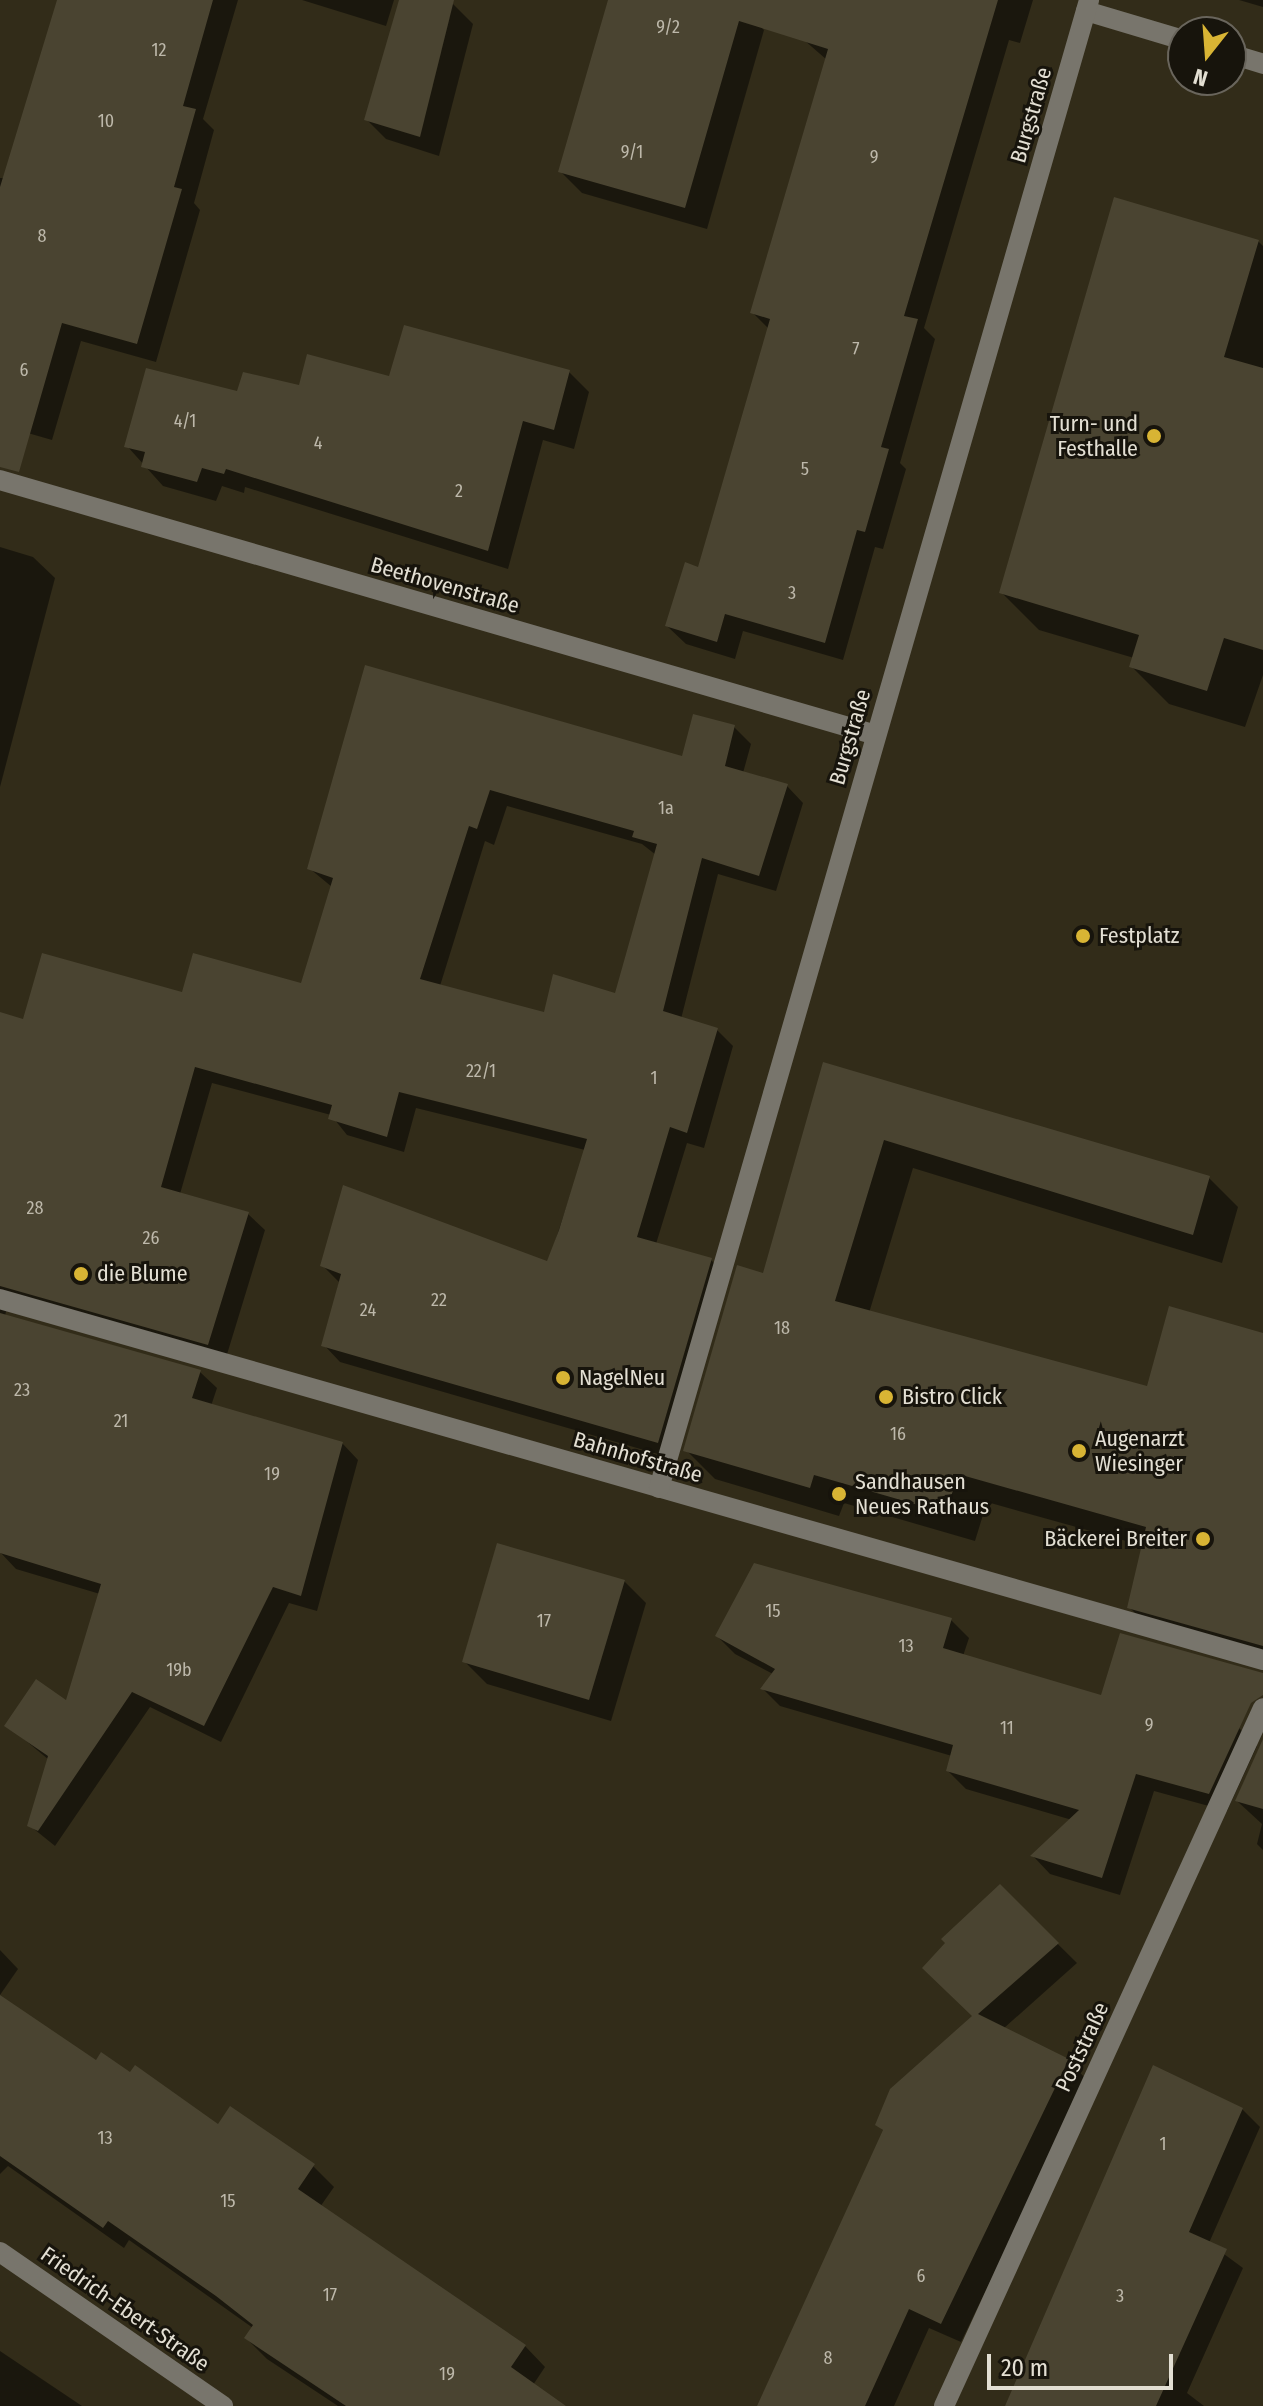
<!DOCTYPE html>
<html>
<head>
<meta charset="utf-8">
<style>
	body { margin:0 }
	#map { position:relative; width:1263px; height:2406px; overflow:hidden; background:#322c19; font-family:"Fira Sans Condensed",sans-serif }
	div>[style] { position:absolute }
	.shadow>* { inset:0; background:#0007 }
	.building>* { inset:0; background:#4a4431 }
	.minor>* { height:20px; margin:-10px; padding:0 10px; transform-origin:10px; border-radius:10px; background:#78756c }
	.dots>* { width:22px; height:22px; translate:-50% -50%; box-sizing:border-box; border:4px solid #17140c; border-radius:50% }
	span { translate:-50% -50%; white-space:nowrap; text-align:center; line-height:1.15; -webkit-text-stroke:6px #17140c; paint-order:stroke }
	.number-label { font-size:18px; color:#bdb8aa }
	.number-label span { -webkit-text-stroke-width:0 }
	.street-label { font-size:22px; color:#e3dfd3 }
	.poi-label { font-size:22px; color:#e3dfd3 }
	.right { translate:-100% -50%; text-align:right }
	.left { translate:0 -50%; text-align:left }
	.north { position:absolute; left:1167px; top:16px; width:80px; height:80px; box-sizing:border-box; background:#17140c; border:2px solid #69655c; border-radius:50%; rotate:197deg; font-size:22px; font-weight:700; line-height:32px; text-align:center; color:#e3dfd3 }
	.north::after { content:''; display:block; margin:auto; width:28px; height:36px; background:#d8b434; clip-path:polygon(50% 0,100% 100%,50% 72%,0 100%) }
	.scale { position:absolute; left:987px; top:2354px; width:186px; height:36px; box-sizing:border-box; border:4px solid #e3dfd3; border-top:0; padding-left:10px; font-size:24px; line-height:28px; white-space:nowrap; color:#e3dfd3; -webkit-text-stroke:6px #17140c; paint-order:stroke }
</style>
</head>
<body>
<div id="map">
	<div class="shadow">
		<i style="clip-path:polygon(58px 0,238px 0,203px 119px,214px 130px,194px 203px,200px 210px,156px 362px,81px 341px,52px 440px,0 425px,0 178px,5px 178px)"></i>
		<i style="clip-path:polygon(302px 0,394px 0,386px 26px)"></i>
		<i style="clip-path:polygon(401px 0,453px 4px,473px 24px,439px 156px,386px 139px,366px 119px)"></i>
		<i style="clip-path:polygon(646px 0,714px 0,742px 8px,764px 30px,707px 229px,582px 193px,560px 171px)"></i>
		<i style="clip-path:polygon(816px 0,1033px 0,1020px 43px,1009px 40px,924px 328px,935px 339px,900px 463px,906px 469px,883px 549px,875px 547px,843px 660px,743px 631px,735px 659px,686px 644px,667px 626px,700px 569px,769px 329px,752px 312px,827px 60px,804px 40px)"></i>
		<i style="clip-path:polygon(1239px 0,1263px 0,1263px 7px)"></i>
		<i style="clip-path:polygon(1258px 241px,1263px 246px,1263px 675px,1245px 727px,1169px 704px,1131px 666px,1134px 658px,1039px 630px,1001px 592px)"></i>
		<i style="clip-path:polygon(569px 372px,589px 392px,574px 449px,543px 440px,508px 569px,245px 487px,244px 493px,222px 486px,216px 501px,163px 486px,127px 446px,238px 394px,391px 379px)"></i>
		<i style="clip-path:polygon(0 547px,33px 557px,55px 578px,0 787px)"></i>
		<i style="clip-path:polygon(evenodd,366px 667px,683px 759px,734px 727px,751px 744px,743px 773px,787px 786px,803px 803px,776px 891px,718px 874px,681px 1019px,717px 1030px,733px 1046px,704px 1148px,687px 1143px,656px 1244px,711px 1260px,728px 1277px,675px 1459px,340px 1362px,324px 1345px,339px 1282px,322px 1265px,548px 1263px,585px 1150px,416px 1108px,404px 1152px,347px 1135px,331px 1115px,212px 1083px,180px 1194px,248px 1214px,265px 1230px,225px 1361px,7px 1307px,5px 1316px,200px 1372px,217px 1388px,211px 1406px,342px 1443px,358px 1460px,317px 1611px,289px 1603px,221px 1742px,150px 1707px,55px 1846px,29px 1825px,49px 1760px,7px 1725px,67px 1703px,100px 1594px,16px 1569px,0 1552px,0 1014px,25px 1021px,183px 995px,302px 986px,332px 887px,309px 868px,366px 667px,507px 806px,642px 844px,656px 855px,616px 996px,545px 1015px,440px 986px,485px 841px,494px 845px,507px 806px)"></i>
		<i style="clip-path:polygon(825px 1065px,1209px 1178px,1238px 1207px,1222px 1263px,913px 1168px,869px 1313px,1148px 1388px,1263px 1335px,1263px 1652px,1158px 1636px,1129px 1607px,1144px 1546px,987px 1502px,975px 1541px,844px 1503px,839px 1516px,715px 1479px,686px 1450px,765px 1275px)"></i>
		<i style="clip-path:polygon(624px 1581px,646px 1603px,611px 1721px,487px 1684px,465px 1662px)"></i>
		<i style="clip-path:polygon(951px 1620px,969px 1638px,963px 1656px,1103px 1697px,1239px 1728px,1257px 1746px,1227px 1811px,1154px 1791px,1120px 1895px,1050px 1874px,1033px 1856px,1072px 1820px,966px 1789px,948px 1771px,952px 1756px,780px 1706px,763px 1689px,773px 1674px,735px 1654px,717px 1636px)"></i>
		<i style="clip-path:polygon(1263px 1744px,1263px 1850px,1257px 1844px,1262px 1824px,1237px 1801px)"></i>
		<i style="clip-path:polygon(1000px 1887px,1077px 1963px,1003px 2029px,1068px 2060px,1087px 2080px,961px 2342px,929px 2328px,894px 2406px,759px 2406px,885px 2132px,877px 2125px,974px 2016px)"></i>
		<i style="clip-path:polygon(0 1950px,18px 1969px,0 1995px)"></i>
		<i style="clip-path:polygon(0 1997px,97px 2063px,219px 2126px,313px 2166px,334px 2187px,320px 2207px,525px 2346px,545px 2367px,533px 2385px,563px 2406px,338px 2406px,267px 2359px,246px 2338px,253px 2328px,129px 2240px,124px 2248px,8px 2166px,0 2174px)"></i>
		<i style="clip-path:polygon(1242px 2109px,1260px 2127px,1209px 2243px,1243px 2268px,1187px 2393px,1204px 2406px,1007px 2406px)"></i>
		<i style="clip-path:polygon(0 2351px,82px 2406px,0 2406px)"></i>
	</div>
	<div class="building">
		<i style="clip-path:polygon(57px 0,213px 0,183px 106px,196px 109px,174px 187px,182px 189px,137px 344px,62px 323px,19px 472px,0 467px,0 187px)"></i>
		<i style="clip-path:polygon(399px 0,454px 0,420px 137px,364px 120px)"></i>
		<i style="clip-path:polygon(608px 0,998px 0,904px 316px,918px 319px,881px 447px,889px 449px,865px 532px,857px 530px,825px 643px,725px 614px,717px 642px,665px 626px,685px 562px,698px 567px,770px 319px,750px 313px,828px 49px,739px 21px,685px 208px,558px 172px)"></i>
		<i style="clip-path:polygon(1114px 197px,1259px 240px,1224px 357px,1263px 368px,1263px 650px,1224px 638px,1207px 691px,1129px 667px,1139px 635px,999px 593px)"></i>
		<i style="clip-path:polygon(404px 325px,570px 370px,554px 430px,523px 421px,488px 551px,226px 469px,224px 474px,202px 468px,197px 482px,141px 467px,145px 452px,124px 447px,146px 368px,237px 391px,243px 372px,299px 385px,307px 354px,389px 376px)"></i>
		<i style="clip-path:polygon(evenodd,365px 665px,682px 756px,693px 714px,735px 725px,725px 766px,788px 784px,759px 876px,702px 858px,663px 1011px,718px 1028px,687px 1133px,670px 1127px,637px 1237px,712px 1258px,658px 1443px,321px 1346px,341px 1274px,320px 1266px,343px 1185px,547px 1261px,559px 1230px,587px 1139px,399px 1092px,387px 1137px,328px 1119px,332px 1105px,195px 1067px,161px 1187px,249px 1212px,208px 1345px,0 1286px,0 1012px,23px 1019px,42px 953px,182px 992px,193px 953px,301px 983px,333px 878px,307px 869px,365px 665px,490px 790px,634px 831px,632px 837px,657px 844px,615px 993px,553px 974px,544px 1012px,420px 979px,469px 826px,477px 829px,490px 790px)"></i>
		<i style="clip-path:polygon(823px 1062px,1210px 1176px,1193px 1235px,884px 1140px,835px 1301px,1147px 1386px,1169px 1306px,1263px 1333px,1263px 1646px,1127px 1608px,1146px 1527px,958px 1474px,946px 1513px,814px 1475px,810px 1488px,683px 1451px,737px 1265px,763px 1273px)"></i>
		<i style="clip-path:polygon(0 1313px,201px 1370px,192px 1398px,343px 1442px,301px 1596px,273px 1587px,204px 1726px,132px 1692px,38px 1831px,27px 1826px,48px 1756px,4px 1726px,36px 1679px,66px 1700px,101px 1584px,0 1553px)"></i>
		<i style="clip-path:polygon(497px 1543px,625px 1580px,589px 1700px,462px 1662px)"></i>
		<i style="clip-path:polygon(754px 1563px,952px 1618px,943px 1648px,1101px 1695px,1120px 1633px,1263px 1673px,1263px 1695px,1251px 1703px,1209px 1794px,1136px 1774px,1102px 1878px,1030px 1856px,1079px 1810px,946px 1771px,953px 1745px,760px 1689px,775px 1669px,715px 1636px)"></i>
		<i style="clip-path:polygon(1263px 1739px,1263px 1809px,1235px 1801px)"></i>
		<i style="clip-path:polygon(1000px 1884px,1059px 1943px,978px 2014px,1069px 2059px,941px 2324px,909px 2309px,865px 2406px,757px 2406px,883px 2130px,875px 2125px,890px 2089px,972px 2016px,922px 1968px,945px 1943px,941px 1939px)"></i>
		<i style="clip-path:polygon(0 1995px,96px 2060px,101px 2052px,130px 2072px,135px 2065px,218px 2124px,230px 2106px,315px 2164px,298px 2189px,526px 2345px,511px 2367px,566px 2406px,346px 2406px,244px 2338px,253px 2325px,216px 2296px,108px 2221px,103px 2228px,0 2156px)"></i>
		<i style="clip-path:polygon(1153px 2065px,1243px 2108px,1189px 2232px,1227px 2249px,1156px 2406px,1005px 2406px)"></i>
	</div>
	<div class="minor">
		<i style="left:1086px;top:11px;width:101px;rotate:16.6deg"></i>
		<i style="left:1231px;top:54px;width:34px;rotate:17deg"></i>
		<i style="left:0;top:480px;width:912px;rotate:16.23deg"></i>
		<i style="left:0;top:1299px;width:1314px;rotate:15.95deg"></i>
		<i style="left:659px;top:1488px;width:1549px;rotate:-73.88deg"></i>
		<i style="left:0;top:2252px;width:271px;rotate:34.6deg"></i>
		<i style="left:944px;top:2406px;width:767px;rotate:-65.44deg"></i>
	</div>
	<div class="dots">
		<i style="left:1154px;top:436px;background:#d8b434"></i>
		<i style="left:1083px;top:936px;background:#d8b434"></i>
		<i style="left:81px;top:1274px;background:#d8b434"></i>
		<i style="left:563px;top:1378px;background:#d8b434"></i>
		<i style="left:886px;top:1397px;background:#d8b434"></i>
		<i style="left:1079px;top:1451px;background:#d8b434"></i>
		<i style="left:839px;top:1494px;background:#d8b434"></i>
		<i style="left:1203px;top:1539px;background:#d8b434"></i>
	</div>
	<div class="number-label">
		<span style="left:668px;top:27px">9/2</span>
		<span style="left:159px;top:50px">12</span>
		<span style="left:106px;top:121px">10</span>
		<span style="left:632px;top:152px">9/1</span>
		<span style="left:874px;top:157px">9</span>
		<span style="left:42px;top:236px">8</span>
		<span style="left:856px;top:349px">7</span>
		<span style="left:24px;top:370px">6</span>
		<span style="left:185px;top:421px">4/1</span>
		<span style="left:318px;top:443px">4</span>
		<span style="left:805px;top:469px">5</span>
		<span style="left:459px;top:491px">2</span>
		<span style="left:792px;top:593px">3</span>
		<span style="left:666px;top:808px">1a</span>
		<span style="left:481px;top:1071px">22/1</span>
		<span style="left:654px;top:1078px">1</span>
		<span style="left:35px;top:1208px">28</span>
		<span style="left:151px;top:1238px">26</span>
		<span style="left:439px;top:1300px">22</span>
		<span style="left:368px;top:1310px">24</span>
		<span style="left:782px;top:1328px">18</span>
		<span style="left:22px;top:1390px">23</span>
		<span style="left:121px;top:1421px">21</span>
		<span style="left:898px;top:1434px">16</span>
		<span style="left:272px;top:1474px">19</span>
		<span style="left:773px;top:1611px">15</span>
		<span style="left:544px;top:1621px">17</span>
		<span style="left:906px;top:1646px">13</span>
		<span style="left:179px;top:1670px">19b</span>
		<span style="left:1149px;top:1725px">9</span>
		<span style="left:1007px;top:1728px">11</span>
		<span style="left:105px;top:2138px">13</span>
		<span style="left:1163px;top:2144px">1</span>
		<span style="left:228px;top:2201px">15</span>
		<span style="left:921px;top:2276px">6</span>
		<span style="left:330px;top:2295px">17</span>
		<span style="left:1120px;top:2296px">3</span>
		<span style="left:828px;top:2358px">8</span>
		<span style="left:447px;top:2374px">19</span>
	</div>
	<div class="street-label">
		<span style="left:1031px;top:115px;rotate:-74deg">Burgstraße</span>
		<span style="left:445px;top:585px;rotate:16deg">Beethovenstraße</span>
		<span style="left:850px;top:737px;rotate:-74deg">Burgstraße</span>
		<span style="left:638px;top:1457px;rotate:16deg">Bahnhofstraße</span>
		<span style="left:1082px;top:2047px;rotate:-65deg">Poststraße</span>
		<span style="left:125px;top:2309px;rotate:35deg">Friedrich-Ebert-Straße</span>
	</div>
	<div class="poi-label">
		<span class="right" style="left:1138px;top:436px">Turn- und<br>Festhalle</span>
		<span class="left" style="left:1099px;top:936px">Festplatz</span>
		<span class="left" style="left:97px;top:1274px">die Blume</span>
		<span class="left" style="left:579px;top:1378px">NagelNeu</span>
		<span class="left" style="left:902px;top:1397px">Bistro Click</span>
		<span class="left" style="left:1095px;top:1451px">Augenarzt<br>Wiesinger</span>
		<span class="left" style="left:855px;top:1494px">Sandhausen<br>Neues Rathaus</span>
		<span class="right" style="left:1187px;top:1539px">Bäckerei Breiter</span>
	</div>
	<div class="north">N</div>
	<div class="scale">20 m</div>
</div>
</body>
</html>
